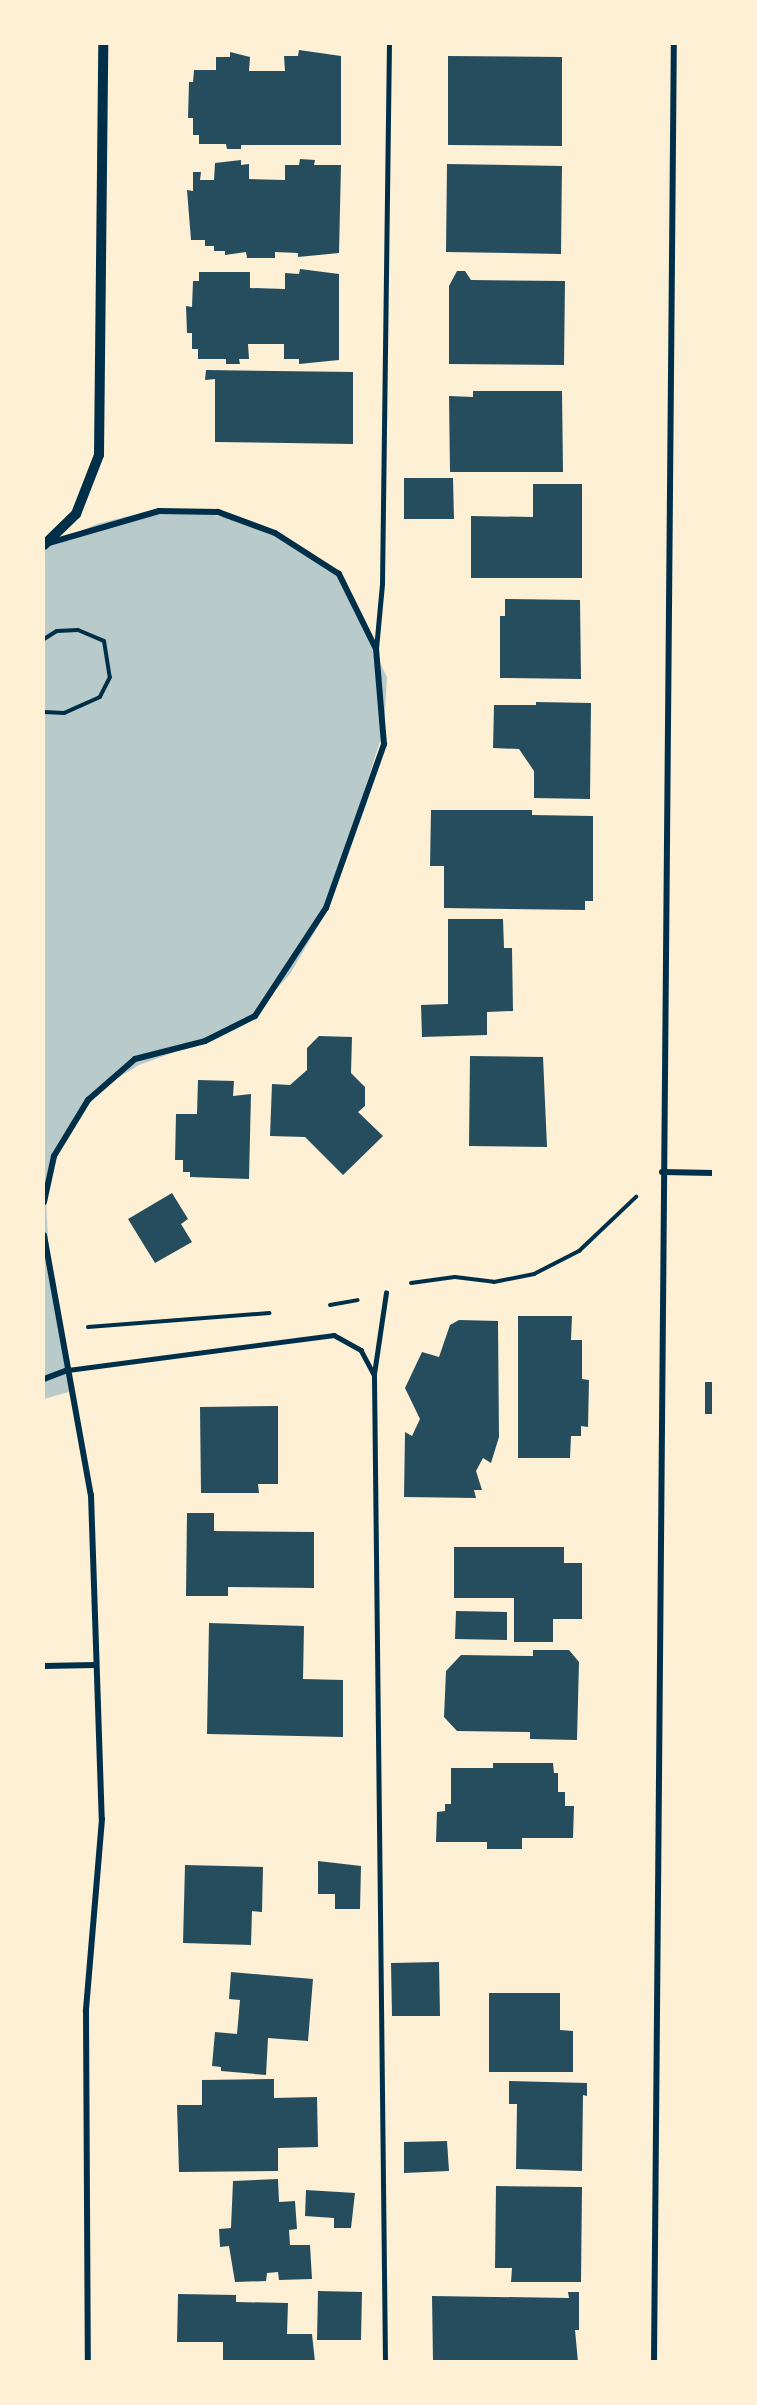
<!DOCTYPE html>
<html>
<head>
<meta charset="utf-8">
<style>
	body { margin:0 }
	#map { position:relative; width:757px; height:2405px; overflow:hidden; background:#fdf0d5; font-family:Lato,sans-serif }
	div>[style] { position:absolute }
	.green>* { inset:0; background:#b9caca }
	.building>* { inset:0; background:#264d5e }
	.path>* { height:4px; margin:-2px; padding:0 2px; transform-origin:2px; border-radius:2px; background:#003049 }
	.service>* { height:4.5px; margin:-2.25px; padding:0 2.25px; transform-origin:2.25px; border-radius:2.25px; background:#003049 }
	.minor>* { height:6px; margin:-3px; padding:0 3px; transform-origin:3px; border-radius:3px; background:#003049 }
	.tertiary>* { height:10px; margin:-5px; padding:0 5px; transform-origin:5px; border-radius:5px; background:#003049 }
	span { translate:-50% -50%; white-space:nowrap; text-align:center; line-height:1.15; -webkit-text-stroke:4.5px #fdf0d5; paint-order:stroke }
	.frame { position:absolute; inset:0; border:45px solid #fdf0d5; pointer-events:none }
</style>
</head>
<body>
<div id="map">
	<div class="green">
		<i style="clip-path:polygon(148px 511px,201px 512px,264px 527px,335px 571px,387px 677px,384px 729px,325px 914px,290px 974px,253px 1015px,202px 1042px,139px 1065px,105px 1086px,76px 1118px,55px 1159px,46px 1198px,48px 1241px,72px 1391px,44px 1399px,44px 547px,97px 524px)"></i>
	</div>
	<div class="building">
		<i style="clip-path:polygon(299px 50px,341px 56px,341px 145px,241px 145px,241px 149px,227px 149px,226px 144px,199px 144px,199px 135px,193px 135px,193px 118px,188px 118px,189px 82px,193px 82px,194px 70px,216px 70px,216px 57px,230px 57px,230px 52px,250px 57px,249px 71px,285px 71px,284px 56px,298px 56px)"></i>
		<i style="clip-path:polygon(448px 56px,562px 57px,562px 146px,448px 145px)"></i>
		<i style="clip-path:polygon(300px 159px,315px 160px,314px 165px,341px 165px,339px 253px,298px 257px,298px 253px,275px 252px,275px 258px,247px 258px,246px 252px,225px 255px,225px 251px,214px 251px,214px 246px,205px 246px,205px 240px,191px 240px,187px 190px,193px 191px,193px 172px,201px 172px,200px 180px,214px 180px,215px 163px,241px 160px,241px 165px,249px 164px,249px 179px,285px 180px,285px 165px,299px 165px)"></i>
		<i style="clip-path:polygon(447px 164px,562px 166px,561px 254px,446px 252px)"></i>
		<i style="clip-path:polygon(300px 269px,339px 274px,339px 360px,299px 364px,299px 359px,284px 359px,284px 344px,248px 344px,249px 359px,239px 359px,240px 364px,226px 364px,226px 359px,198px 359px,198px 349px,192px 349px,192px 333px,187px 333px,186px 306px,192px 307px,193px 281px,199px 281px,199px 272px,250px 272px,250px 288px,285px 289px,285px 273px,299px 274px)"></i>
		<i style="clip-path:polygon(457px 271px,465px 271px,471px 280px,565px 281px,564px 365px,449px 364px,449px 286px)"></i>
		<i style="clip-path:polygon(206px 370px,353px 372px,353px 444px,215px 442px,215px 379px,205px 380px)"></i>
		<i style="clip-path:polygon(473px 391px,562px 391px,563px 472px,450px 472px,449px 396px,473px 397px)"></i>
		<i style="clip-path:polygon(404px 478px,453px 478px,454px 519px,404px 519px)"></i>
		<i style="clip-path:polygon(533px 484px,582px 484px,582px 578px,471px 578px,471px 516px,533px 517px)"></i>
		<i style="clip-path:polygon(505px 599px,580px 600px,581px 679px,500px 678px,500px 616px,505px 616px)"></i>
		<i style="clip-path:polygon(536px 702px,591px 703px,590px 799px,534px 798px,534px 771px,519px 749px,493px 748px,494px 705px,536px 705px)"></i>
		<i style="clip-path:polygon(431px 810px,532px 810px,532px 815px,593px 816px,593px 901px,585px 901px,585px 910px,444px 908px,444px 866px,430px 866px)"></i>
		<i style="clip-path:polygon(448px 919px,503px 919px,504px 948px,512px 948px,513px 1011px,487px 1012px,487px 1035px,422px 1037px,421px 1005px,448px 1004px)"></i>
		<i style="clip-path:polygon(319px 1036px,352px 1037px,351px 1073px,365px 1087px,365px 1106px,358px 1112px,383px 1136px,343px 1175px,305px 1137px,270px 1136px,272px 1084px,290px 1085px,307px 1070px,307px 1048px)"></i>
		<i style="clip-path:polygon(470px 1056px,543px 1057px,547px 1147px,469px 1146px)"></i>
		<i style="clip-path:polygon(198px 1080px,234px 1081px,233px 1096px,251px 1094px,249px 1179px,190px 1177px,190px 1172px,183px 1172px,183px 1160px,175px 1160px,176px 1114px,197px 1114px)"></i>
		<i style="clip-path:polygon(172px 1193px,188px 1219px,181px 1224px,192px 1242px,155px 1263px,128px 1219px)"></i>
		<i style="clip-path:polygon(518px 1316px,572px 1316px,571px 1340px,582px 1340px,582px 1379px,589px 1380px,588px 1427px,581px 1426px,581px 1436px,571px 1436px,570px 1458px,518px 1458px)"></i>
		<i style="clip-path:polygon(459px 1320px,498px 1321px,499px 1437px,491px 1463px,483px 1458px,476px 1471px,482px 1490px,474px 1490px,476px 1498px,404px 1497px,405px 1432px,412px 1436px,420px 1419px,405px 1388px,422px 1352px,439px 1357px,450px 1325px)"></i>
		<i style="clip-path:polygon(705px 1382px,714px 1382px,714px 1414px,705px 1414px)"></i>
		<i style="clip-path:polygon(278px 1406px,278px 1484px,258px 1484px,259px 1493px,201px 1493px,200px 1407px)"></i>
		<i style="clip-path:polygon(187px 1513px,214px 1513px,214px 1531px,314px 1532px,314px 1588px,228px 1587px,228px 1596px,186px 1596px)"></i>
		<i style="clip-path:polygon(454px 1547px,564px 1547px,564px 1563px,582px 1563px,582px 1619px,553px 1619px,553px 1642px,514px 1642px,514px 1598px,454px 1598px)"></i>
		<i style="clip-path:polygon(456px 1611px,507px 1612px,507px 1640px,455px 1639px)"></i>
		<i style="clip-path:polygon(209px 1623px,304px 1626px,303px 1679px,343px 1680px,343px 1737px,207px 1734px)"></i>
		<i style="clip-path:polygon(533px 1650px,569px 1650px,579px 1662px,577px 1740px,530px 1739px,530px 1732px,457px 1731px,444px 1717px,446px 1671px,461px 1655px,533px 1656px)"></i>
		<i style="clip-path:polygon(493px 1763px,553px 1763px,554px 1773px,558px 1773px,558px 1792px,565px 1792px,565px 1806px,574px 1806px,573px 1838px,522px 1838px,522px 1849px,487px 1849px,487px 1842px,436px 1842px,437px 1812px,445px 1811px,445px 1804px,451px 1804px,451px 1768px,493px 1768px)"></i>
		<i style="clip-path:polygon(318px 1861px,361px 1866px,360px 1909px,335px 1909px,335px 1894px,318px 1894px)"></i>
		<i style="clip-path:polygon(185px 1865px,263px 1867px,262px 1912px,252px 1911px,251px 1945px,183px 1943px)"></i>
		<i style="clip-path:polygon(439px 1962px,440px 2016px,392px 2016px,391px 1963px)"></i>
		<i style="clip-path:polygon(231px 1972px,313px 1979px,308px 2041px,268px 2038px,266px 2075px,221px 2071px,221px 2067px,212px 2066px,215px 2032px,237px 2034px,240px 2000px,229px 1999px)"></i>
		<i style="clip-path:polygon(489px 1993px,560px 1993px,560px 2030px,573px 2031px,573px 2072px,489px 2072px)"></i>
		<i style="clip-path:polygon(274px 2079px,274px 2098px,317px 2097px,318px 2147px,278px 2148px,278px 2171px,179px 2172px,177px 2105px,202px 2105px,202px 2080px)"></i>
		<i style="clip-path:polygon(509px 2081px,587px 2083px,587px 2096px,583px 2095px,582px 2171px,516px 2169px,517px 2104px,509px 2104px)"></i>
		<i style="clip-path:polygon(447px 2141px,449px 2171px,404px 2173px,404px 2142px)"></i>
		<i style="clip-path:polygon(278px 2179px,279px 2202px,295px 2201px,297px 2229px,289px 2230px,290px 2245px,310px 2245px,312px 2279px,279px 2280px,278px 2272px,267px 2273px,266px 2281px,235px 2282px,229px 2246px,220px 2247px,219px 2229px,231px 2228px,233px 2181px)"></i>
		<i style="clip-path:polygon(496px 2186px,582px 2187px,581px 2282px,511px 2282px,512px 2268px,495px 2268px)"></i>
		<i style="clip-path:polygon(306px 2190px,355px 2193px,351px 2228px,334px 2228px,334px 2218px,305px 2216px)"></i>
		<i style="clip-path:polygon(318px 2291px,362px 2292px,361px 2340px,317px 2340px)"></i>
		<i style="clip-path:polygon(568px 2292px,579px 2292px,579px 2330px,575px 2330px,578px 2362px,433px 2362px,432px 2296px,569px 2298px)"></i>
		<i style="clip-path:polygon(178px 2294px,236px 2295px,236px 2302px,288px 2303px,287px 2334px,312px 2334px,315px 2362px,223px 2362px,223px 2342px,177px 2342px)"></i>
	</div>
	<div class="path">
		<i style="left:44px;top:639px;width:15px;rotate:-32deg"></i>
		<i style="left:57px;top:631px;width:21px;rotate:-3deg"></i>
		<i style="left:78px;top:630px;width:28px;rotate:23deg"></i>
		<i style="left:104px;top:641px;width:36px;rotate:81deg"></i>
		<i style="left:110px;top:677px;width:22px;rotate:117deg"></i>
		<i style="left:100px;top:697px;width:39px;rotate:156deg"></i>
		<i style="left:64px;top:713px;width:20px;rotate:-177deg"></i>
		<i style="left:411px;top:1283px;width:44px;rotate:-7.8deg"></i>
		<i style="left:455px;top:1277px;width:39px;rotate:7deg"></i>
		<i style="left:494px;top:1282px;width:41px;rotate:-11.3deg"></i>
		<i style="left:534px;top:1274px;width:51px;rotate:-27.1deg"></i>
		<i style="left:579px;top:1251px;width:79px;rotate:-43.5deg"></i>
		<i style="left:330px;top:1305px;width:28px;rotate:-10deg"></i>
		<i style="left:88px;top:1327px;width:182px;rotate:-4.4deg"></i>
	</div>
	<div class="service">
		<i style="left:376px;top:649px;width:65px;rotate:-84.7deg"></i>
		<i style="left:382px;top:584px;width:540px;rotate:-89.26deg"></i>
		<i style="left:68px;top:1370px;width:268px;rotate:-7.5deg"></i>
		<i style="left:334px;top:1335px;width:31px;rotate:29deg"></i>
		<i style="left:361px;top:1350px;width:27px;rotate:62deg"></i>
		<i style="left:385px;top:2362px;width:988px;rotate:-90.64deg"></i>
		<i style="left:374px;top:1374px;width:82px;rotate:-81.6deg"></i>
	</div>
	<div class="minor">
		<i style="left:662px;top:1172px;width:52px;rotate:1.1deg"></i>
		<i style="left:44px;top:1202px;width:47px;rotate:-77.7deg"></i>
		<i style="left:54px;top:1156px;width:66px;rotate:-58.7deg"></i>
		<i style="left:88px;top:1100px;width:62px;rotate:-41.1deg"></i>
		<i style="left:135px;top:1059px;width:72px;rotate:-14.4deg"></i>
		<i style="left:205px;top:1041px;width:56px;rotate:-26.6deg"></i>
		<i style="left:255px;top:1016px;width:129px;rotate:-56.7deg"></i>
		<i style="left:326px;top:908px;width:174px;rotate:-70.5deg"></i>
		<i style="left:384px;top:744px;width:95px;rotate:-94.8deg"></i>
		<i style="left:376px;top:649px;width:84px;rotate:-116.3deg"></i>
		<i style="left:339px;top:574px;width:76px;rotate:-147.4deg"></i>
		<i style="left:275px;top:533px;width:61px;rotate:-159.8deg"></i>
		<i style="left:218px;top:512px;width:59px;rotate:-179deg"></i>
		<i style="left:159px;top:511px;width:115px;rotate:163.8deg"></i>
		<i style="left:44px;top:1235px;width:264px;rotate:79.8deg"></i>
		<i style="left:91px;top:1495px;width:324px;rotate:88.1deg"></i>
		<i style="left:102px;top:1819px;width:193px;rotate:94.8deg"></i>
		<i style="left:86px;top:2011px;width:351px;rotate:89.7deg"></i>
		<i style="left:44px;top:1379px;width:26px;rotate:-21deg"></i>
		<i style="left:44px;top:1666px;width:51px;rotate:-1.1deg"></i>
		<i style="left:654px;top:2362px;width:2318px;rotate:-89.51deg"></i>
	</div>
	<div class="tertiary">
		<i style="left:44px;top:545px;width:45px;rotate:-44.1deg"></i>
		<i style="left:76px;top:514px;width:63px;rotate:-68.7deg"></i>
		<i style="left:99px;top:455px;width:411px;rotate:-89.4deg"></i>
	</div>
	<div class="frame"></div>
</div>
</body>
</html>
